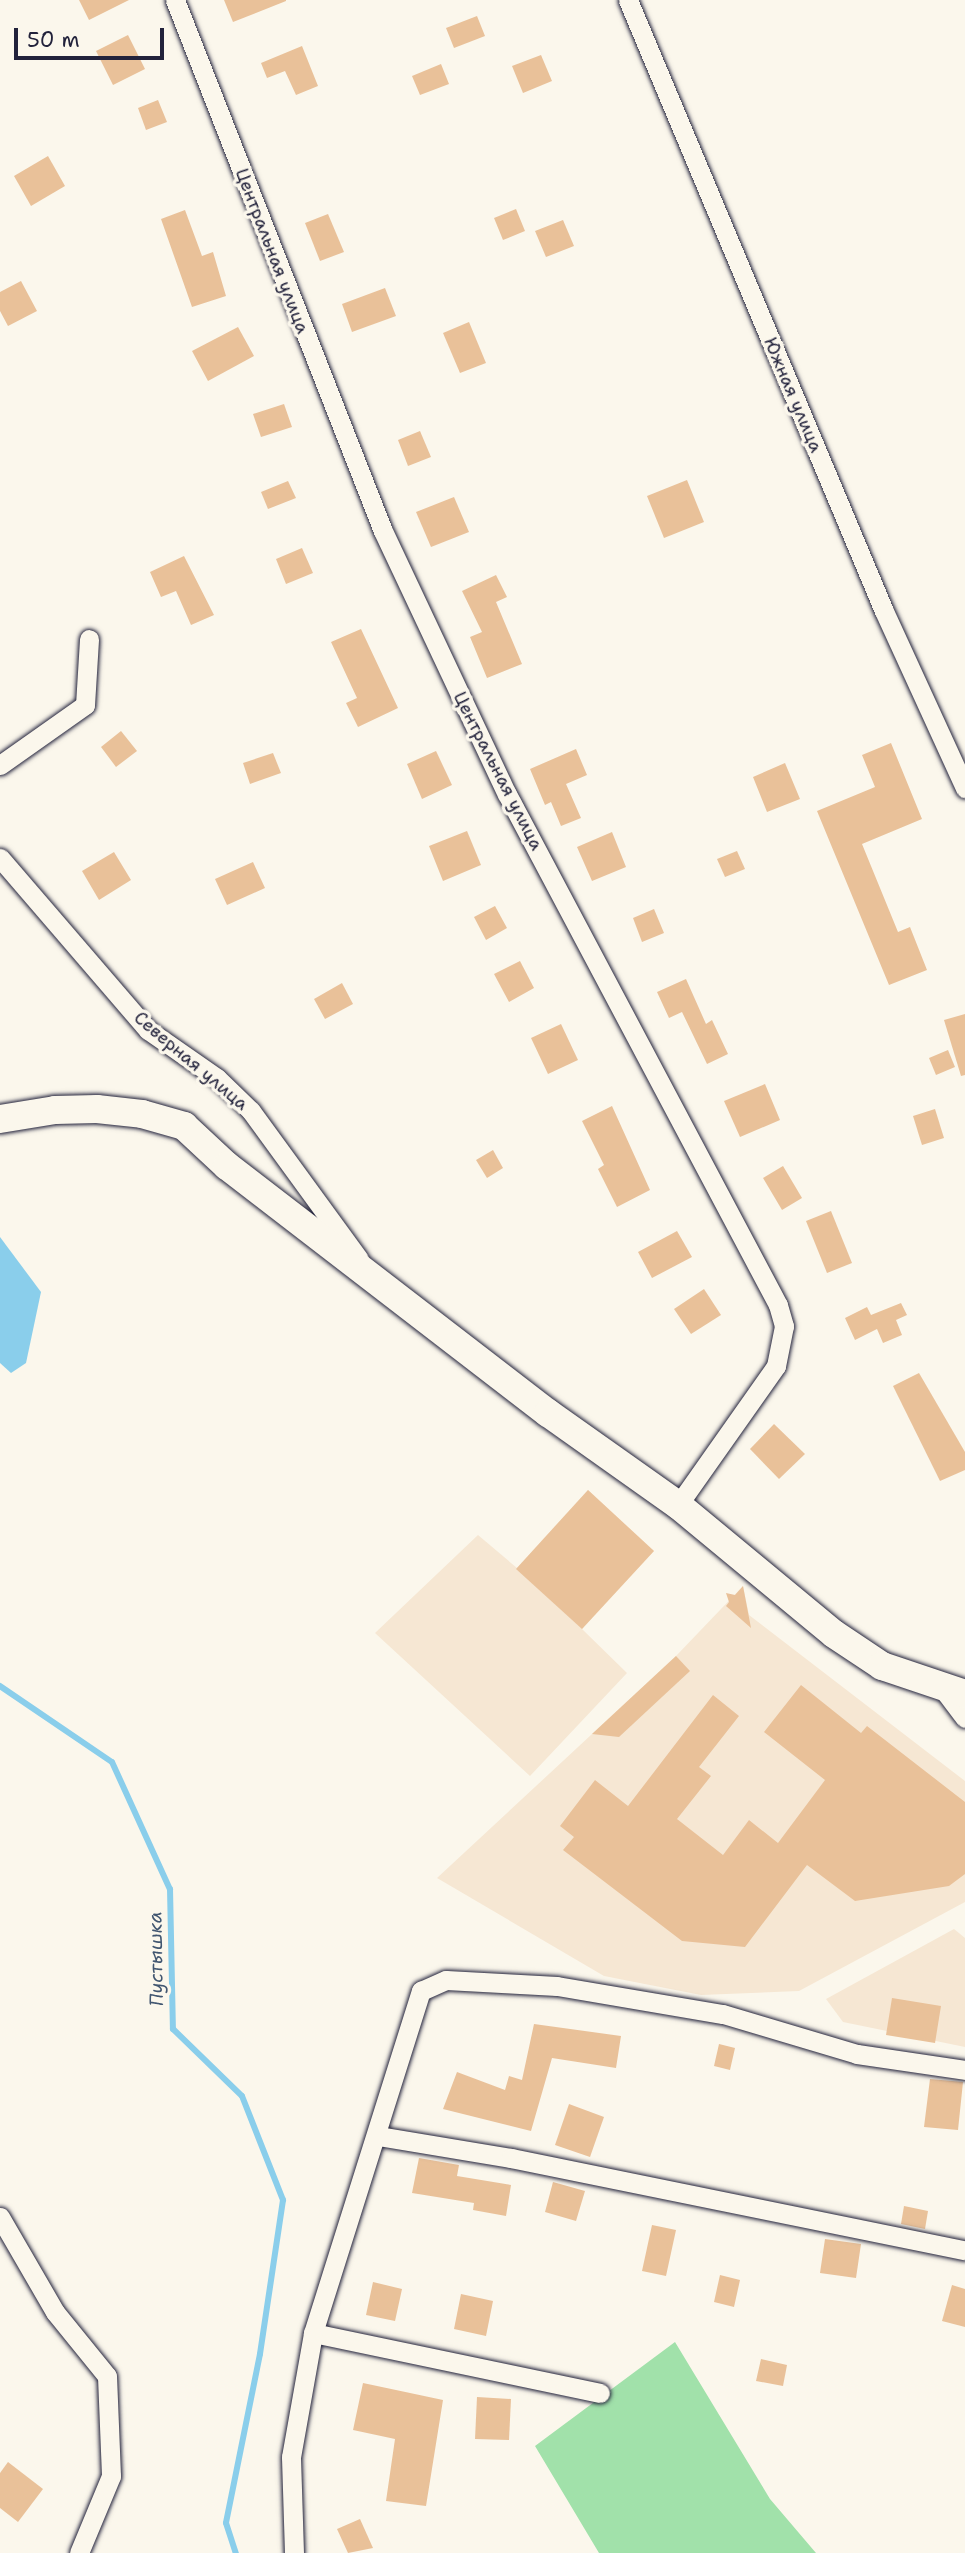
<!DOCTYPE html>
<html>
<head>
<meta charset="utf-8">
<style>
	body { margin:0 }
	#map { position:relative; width:965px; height:2553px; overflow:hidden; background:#fbf7ec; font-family:"Shantell Sans",sans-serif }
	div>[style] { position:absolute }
	.built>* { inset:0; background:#f6e7d3 }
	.green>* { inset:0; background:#a1e1aa }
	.water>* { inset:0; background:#8aceeb }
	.stream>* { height:6px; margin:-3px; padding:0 3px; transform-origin:3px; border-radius:3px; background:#8aceeb }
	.building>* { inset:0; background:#e9c199 }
	.roads { filter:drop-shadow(0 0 2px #22223b) drop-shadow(0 0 2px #22223b) }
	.street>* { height:19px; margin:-9.5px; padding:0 9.5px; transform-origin:9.5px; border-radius:9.5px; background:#fbf7ec }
	.secondary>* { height:28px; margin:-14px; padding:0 14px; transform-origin:14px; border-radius:14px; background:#fbf7ec }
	span { translate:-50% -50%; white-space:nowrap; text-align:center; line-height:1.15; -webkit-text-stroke:7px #fbf7ec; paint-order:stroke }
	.street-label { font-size:18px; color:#22223b }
	.water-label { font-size:19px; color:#415670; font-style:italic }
	.scale { position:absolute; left:14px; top:28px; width:150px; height:32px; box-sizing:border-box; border:4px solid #22223b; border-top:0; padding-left:9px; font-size:21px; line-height:24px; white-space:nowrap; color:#22223b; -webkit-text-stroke:5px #fbf7ec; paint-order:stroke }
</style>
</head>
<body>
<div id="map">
	<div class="built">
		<i style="clip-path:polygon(588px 1490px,654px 1551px,582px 1629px,627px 1673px,530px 1776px,375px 1633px,478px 1535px,517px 1568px)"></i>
		<i style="clip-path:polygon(743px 1586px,749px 1615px,965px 1781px,965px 1902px,799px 1991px,701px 1995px,604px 1976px,437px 1878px,676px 1656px)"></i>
		<i style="clip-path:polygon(954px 1929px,965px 1938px,965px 2047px,843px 2022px,826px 1999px)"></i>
	</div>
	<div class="green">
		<i style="clip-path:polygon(675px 2342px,770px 2499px,816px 2553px,599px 2553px,535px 2446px)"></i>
	</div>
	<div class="water">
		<i style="clip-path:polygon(0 1237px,41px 1292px,26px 1363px,11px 1373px,0 1363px)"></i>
	</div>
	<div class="stream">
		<i style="left:0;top:1686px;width:135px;rotate:34.2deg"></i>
		<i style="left:112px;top:1762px;width:140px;rotate:65.5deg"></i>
		<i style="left:170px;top:1889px;width:140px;rotate:88.8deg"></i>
		<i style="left:173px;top:2029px;width:96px;rotate:44.2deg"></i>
		<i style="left:242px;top:2096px;width:112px;rotate:68.5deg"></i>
		<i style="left:283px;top:2200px;width:156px;rotate:98.5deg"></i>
		<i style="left:260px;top:2354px;width:172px;rotate:101.4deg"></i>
		<i style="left:226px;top:2523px;width:32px;rotate:72deg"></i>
	</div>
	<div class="building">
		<i style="clip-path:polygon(79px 0,129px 0,89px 20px)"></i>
		<i style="clip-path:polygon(224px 0,286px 0,286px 1px,233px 22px)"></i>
		<i style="clip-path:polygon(477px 16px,485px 36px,454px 48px,446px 28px)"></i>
		<i style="clip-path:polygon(128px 35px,145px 69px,113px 85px,96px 51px)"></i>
		<i style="clip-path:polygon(302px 46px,318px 86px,296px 95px,285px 71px,267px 78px,261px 63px)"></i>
		<i style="clip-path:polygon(541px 55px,552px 81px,523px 93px,512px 66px)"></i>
		<i style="clip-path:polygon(441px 64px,449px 84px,420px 95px,412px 76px)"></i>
		<i style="clip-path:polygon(158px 100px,167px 122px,146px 130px,138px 108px)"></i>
		<i style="clip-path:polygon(48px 156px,65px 186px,31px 206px,14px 176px)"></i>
		<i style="clip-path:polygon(516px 209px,525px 231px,503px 240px,494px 218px)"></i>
		<i style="clip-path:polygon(185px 210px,202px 256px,213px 252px,226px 296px,192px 307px,161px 219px)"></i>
		<i style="clip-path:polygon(328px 214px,344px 252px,320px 261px,305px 223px)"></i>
		<i style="clip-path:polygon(563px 220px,574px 246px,546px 257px,535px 231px)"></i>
		<i style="clip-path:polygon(21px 281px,37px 311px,8px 326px,0 311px,0 292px)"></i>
		<i style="clip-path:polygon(385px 288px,396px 316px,352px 332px,342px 304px)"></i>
		<i style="clip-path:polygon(469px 322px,486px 363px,460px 373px,443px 333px)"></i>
		<i style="clip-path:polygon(238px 327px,254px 356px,208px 381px,192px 351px)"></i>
		<i style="clip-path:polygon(284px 404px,292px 427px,261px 437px,253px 414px)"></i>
		<i style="clip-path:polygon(420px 431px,431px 457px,408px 466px,398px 440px)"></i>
		<i style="clip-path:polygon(687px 480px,704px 522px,664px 538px,647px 496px)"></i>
		<i style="clip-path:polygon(288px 481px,296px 498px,268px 509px,261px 492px)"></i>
		<i style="clip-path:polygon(454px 497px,469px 532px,431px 547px,416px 512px)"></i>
		<i style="clip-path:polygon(302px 548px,313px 573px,286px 584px,276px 559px)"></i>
		<i style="clip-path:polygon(184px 556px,214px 615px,191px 625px,176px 591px,161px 597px,150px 572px)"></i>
		<i style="clip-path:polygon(496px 575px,507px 597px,496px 602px,522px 664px,487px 678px,470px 637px,482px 632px,462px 591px)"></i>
		<i style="clip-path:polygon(361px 629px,398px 708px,358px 727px,346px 703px,357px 698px,331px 642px)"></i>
		<i style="clip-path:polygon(121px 731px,137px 751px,116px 767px,101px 747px)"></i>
		<i style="clip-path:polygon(891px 743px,922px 819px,862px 844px,898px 932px,910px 927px,927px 970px,889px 985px,817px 811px,875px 787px,862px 755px)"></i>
		<i style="clip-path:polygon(576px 749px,587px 775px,566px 784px,581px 818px,561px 826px,551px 802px,545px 805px,530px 769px)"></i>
		<i style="clip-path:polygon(436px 751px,452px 785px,422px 799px,407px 764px)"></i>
		<i style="clip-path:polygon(273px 753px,281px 773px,250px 784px,243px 763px)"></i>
		<i style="clip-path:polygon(785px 763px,800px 799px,767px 812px,753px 777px)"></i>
		<i style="clip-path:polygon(467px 831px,481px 865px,443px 881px,429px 846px)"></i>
		<i style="clip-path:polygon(612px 832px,626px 867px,592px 881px,577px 847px)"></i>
		<i style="clip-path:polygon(737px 851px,745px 869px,725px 877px,717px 859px)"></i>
		<i style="clip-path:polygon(114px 852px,131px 880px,99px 900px,82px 871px)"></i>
		<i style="clip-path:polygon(253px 862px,265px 888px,227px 905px,215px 879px)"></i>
		<i style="clip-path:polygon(495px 906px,507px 928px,486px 940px,474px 917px)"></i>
		<i style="clip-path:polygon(654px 909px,664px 933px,642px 942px,633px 918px)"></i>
		<i style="clip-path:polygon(520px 961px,534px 988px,509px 1002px,494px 974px)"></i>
		<i style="clip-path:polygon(686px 979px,706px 1024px,712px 1020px,728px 1054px,707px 1064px,682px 1012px,669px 1018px,657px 992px)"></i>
		<i style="clip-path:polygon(342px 983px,353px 1004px,325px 1019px,314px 999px)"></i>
		<i style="clip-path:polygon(965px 1014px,965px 1075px,961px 1076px,944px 1020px)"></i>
		<i style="clip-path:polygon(561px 1024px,578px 1060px,548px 1074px,531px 1038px)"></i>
		<i style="clip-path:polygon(948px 1050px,955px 1067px,936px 1075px,929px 1058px)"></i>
		<i style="clip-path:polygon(765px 1084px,780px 1120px,740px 1137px,724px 1101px)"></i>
		<i style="clip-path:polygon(612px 1106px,650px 1190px,617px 1207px,598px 1169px,604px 1165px,582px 1121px)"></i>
		<i style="clip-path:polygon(935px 1109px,944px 1138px,922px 1145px,913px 1116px)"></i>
		<i style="clip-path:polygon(493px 1150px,503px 1168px,487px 1178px,476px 1160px)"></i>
		<i style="clip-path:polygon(783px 1166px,802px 1198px,782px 1210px,763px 1178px)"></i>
		<i style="clip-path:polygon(831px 1211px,852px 1263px,827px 1273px,806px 1221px)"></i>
		<i style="clip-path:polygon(677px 1231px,692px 1257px,652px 1278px,638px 1252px)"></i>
		<i style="clip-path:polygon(704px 1289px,721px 1315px,691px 1334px,674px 1309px)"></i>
		<i style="clip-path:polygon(901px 1303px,907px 1315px,896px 1320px,902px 1335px,883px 1343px,877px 1329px,855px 1340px,845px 1318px,867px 1307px,871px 1315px)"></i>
		<i style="clip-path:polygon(919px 1373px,965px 1452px,965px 1470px,940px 1481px,893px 1386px)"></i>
		<i style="clip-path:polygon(774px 1424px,805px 1454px,779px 1479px,750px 1449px)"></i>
		<i style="clip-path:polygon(588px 1490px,654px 1551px,582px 1629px,516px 1569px)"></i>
		<i style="clip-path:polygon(743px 1586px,751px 1628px,726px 1606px,729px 1602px,726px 1593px,735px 1595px)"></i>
		<i style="clip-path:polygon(676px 1656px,690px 1671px,619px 1737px,592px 1734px)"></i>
		<i style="clip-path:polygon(801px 1685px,861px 1733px,867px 1726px,965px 1802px,965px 1874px,949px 1886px,855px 1901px,807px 1865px,745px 1947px,682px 1941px,563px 1850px,574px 1837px,560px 1826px,595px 1780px,628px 1806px,713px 1695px,739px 1716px,699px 1767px,711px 1776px,677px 1819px,723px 1855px,749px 1820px,778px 1843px,825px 1780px,764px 1732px)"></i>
		<i style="clip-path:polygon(892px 1998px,941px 2006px,935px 2043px,886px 2035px)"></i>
		<i style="clip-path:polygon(534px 2024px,621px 2036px,616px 2068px,552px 2058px,531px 2131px,443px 2109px,457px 2072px,505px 2090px,509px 2076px,522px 2080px)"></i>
		<i style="clip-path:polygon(719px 2044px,735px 2048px,730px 2070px,714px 2066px)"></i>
		<i style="clip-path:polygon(930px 2079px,963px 2082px,958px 2130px,924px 2127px)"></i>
		<i style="clip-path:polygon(569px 2104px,604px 2117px,590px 2157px,555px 2145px)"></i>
		<i style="clip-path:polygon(419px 2158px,459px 2165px,457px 2176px,511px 2185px,506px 2216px,473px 2210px,474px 2203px,412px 2193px)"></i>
		<i style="clip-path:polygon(553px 2182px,585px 2191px,576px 2221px,545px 2212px)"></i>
		<i style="clip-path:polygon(904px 2206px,928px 2211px,925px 2229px,901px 2224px)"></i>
		<i style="clip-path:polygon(652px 2225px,676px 2230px,666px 2276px,642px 2271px)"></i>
		<i style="clip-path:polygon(825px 2239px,861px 2244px,856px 2278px,820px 2273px)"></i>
		<i style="clip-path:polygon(720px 2275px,740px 2280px,734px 2307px,714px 2302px)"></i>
		<i style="clip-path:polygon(373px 2282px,402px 2289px,395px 2321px,366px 2315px)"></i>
		<i style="clip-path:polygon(952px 2285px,965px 2289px,965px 2327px,942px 2321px)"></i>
		<i style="clip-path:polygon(461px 2294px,493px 2301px,486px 2336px,454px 2329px)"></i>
		<i style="clip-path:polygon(761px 2359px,787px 2365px,783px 2386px,756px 2381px)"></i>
		<i style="clip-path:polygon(363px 2383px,443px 2400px,426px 2506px,386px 2501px,395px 2439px,353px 2430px)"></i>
		<i style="clip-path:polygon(477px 2397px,511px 2399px,509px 2440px,475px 2439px)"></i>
		<i style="clip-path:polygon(8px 2462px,43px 2489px,18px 2522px,0 2508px,0 2473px)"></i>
		<i style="clip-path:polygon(360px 2519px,373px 2548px,348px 2553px,337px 2529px)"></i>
	</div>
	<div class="roads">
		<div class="street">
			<i style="left:175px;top:0;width:570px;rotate:68.61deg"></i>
			<i style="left:383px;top:531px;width:291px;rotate:64.8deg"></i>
			<i style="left:507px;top:794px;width:578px;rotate:62.06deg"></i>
			<i style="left:778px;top:1305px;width:22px;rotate:74deg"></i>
			<i style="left:784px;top:1326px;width:41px;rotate:101.3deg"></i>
			<i style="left:776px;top:1366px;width:170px;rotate:125.2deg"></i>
			<i style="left:628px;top:0;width:662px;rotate:67.27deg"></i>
			<i style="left:884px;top:611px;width:195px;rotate:65.4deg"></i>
			<i style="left:0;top:765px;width:104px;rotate:-35.2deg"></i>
			<i style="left:85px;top:705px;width:66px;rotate:-86.5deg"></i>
			<i style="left:0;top:858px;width:227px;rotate:49.3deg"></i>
			<i style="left:148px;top:1030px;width:84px;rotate:34.8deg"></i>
			<i style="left:217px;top:1078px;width:47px;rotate:44.1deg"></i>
			<i style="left:251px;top:1111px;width:183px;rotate:53.9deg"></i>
			<i style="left:943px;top:1689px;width:36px;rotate:53deg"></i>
			<i style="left:378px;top:2136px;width:135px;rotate:9.4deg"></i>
			<i style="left:511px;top:2158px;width:463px;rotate:11.5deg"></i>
			<i style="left:0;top:2217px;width:110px;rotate:59.9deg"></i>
			<i style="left:55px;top:2312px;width:82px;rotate:50.9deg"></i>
			<i style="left:107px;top:2376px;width:100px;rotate:87.7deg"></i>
			<i style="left:111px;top:2476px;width:83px;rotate:112.6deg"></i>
			<i style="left:313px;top:2333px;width:293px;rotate:11.8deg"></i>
			<i style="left:294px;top:2553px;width:96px;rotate:-91.8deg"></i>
			<i style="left:291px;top:2457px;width:126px;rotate:-79.9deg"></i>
			<i style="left:313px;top:2333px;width:359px;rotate:-72.5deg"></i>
			<i style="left:421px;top:1991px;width:27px;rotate:-24deg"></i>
			<i style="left:446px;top:1980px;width:111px;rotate:3.1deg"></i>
			<i style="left:557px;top:1986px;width:168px;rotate:9.6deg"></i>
			<i style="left:723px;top:2014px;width:140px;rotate:16.6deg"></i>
			<i style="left:857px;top:2054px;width:109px;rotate:8.4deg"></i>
		</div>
		<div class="secondary">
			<i style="left:0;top:1119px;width:56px;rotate:-9.3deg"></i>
			<i style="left:55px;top:1110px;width:42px;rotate:-1.4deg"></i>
			<i style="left:97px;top:1109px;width:45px;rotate:6.3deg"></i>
			<i style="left:142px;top:1114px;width:44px;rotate:15.9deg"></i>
			<i style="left:184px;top:1126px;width:59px;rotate:42.9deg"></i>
			<i style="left:227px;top:1166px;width:405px;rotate:37.6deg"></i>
			<i style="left:548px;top:1413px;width:159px;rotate:35.3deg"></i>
			<i style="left:678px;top:1505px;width:202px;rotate:39.6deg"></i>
			<i style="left:834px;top:1634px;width:58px;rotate:33.7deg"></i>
			<i style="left:882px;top:1666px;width:88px;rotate:18.6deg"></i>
		</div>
	</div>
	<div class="street-label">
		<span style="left:272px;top:251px;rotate:69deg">Центральная улица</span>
		<span style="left:793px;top:395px;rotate:67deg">Южная улица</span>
		<span style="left:498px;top:771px;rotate:63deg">Центральная улица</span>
		<span style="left:191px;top:1061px;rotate:40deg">Северная улица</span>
	</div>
	<div class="water-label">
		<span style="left:156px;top:1959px;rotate:-91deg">Пустышка</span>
	</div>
	<div class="scale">50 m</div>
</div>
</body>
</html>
